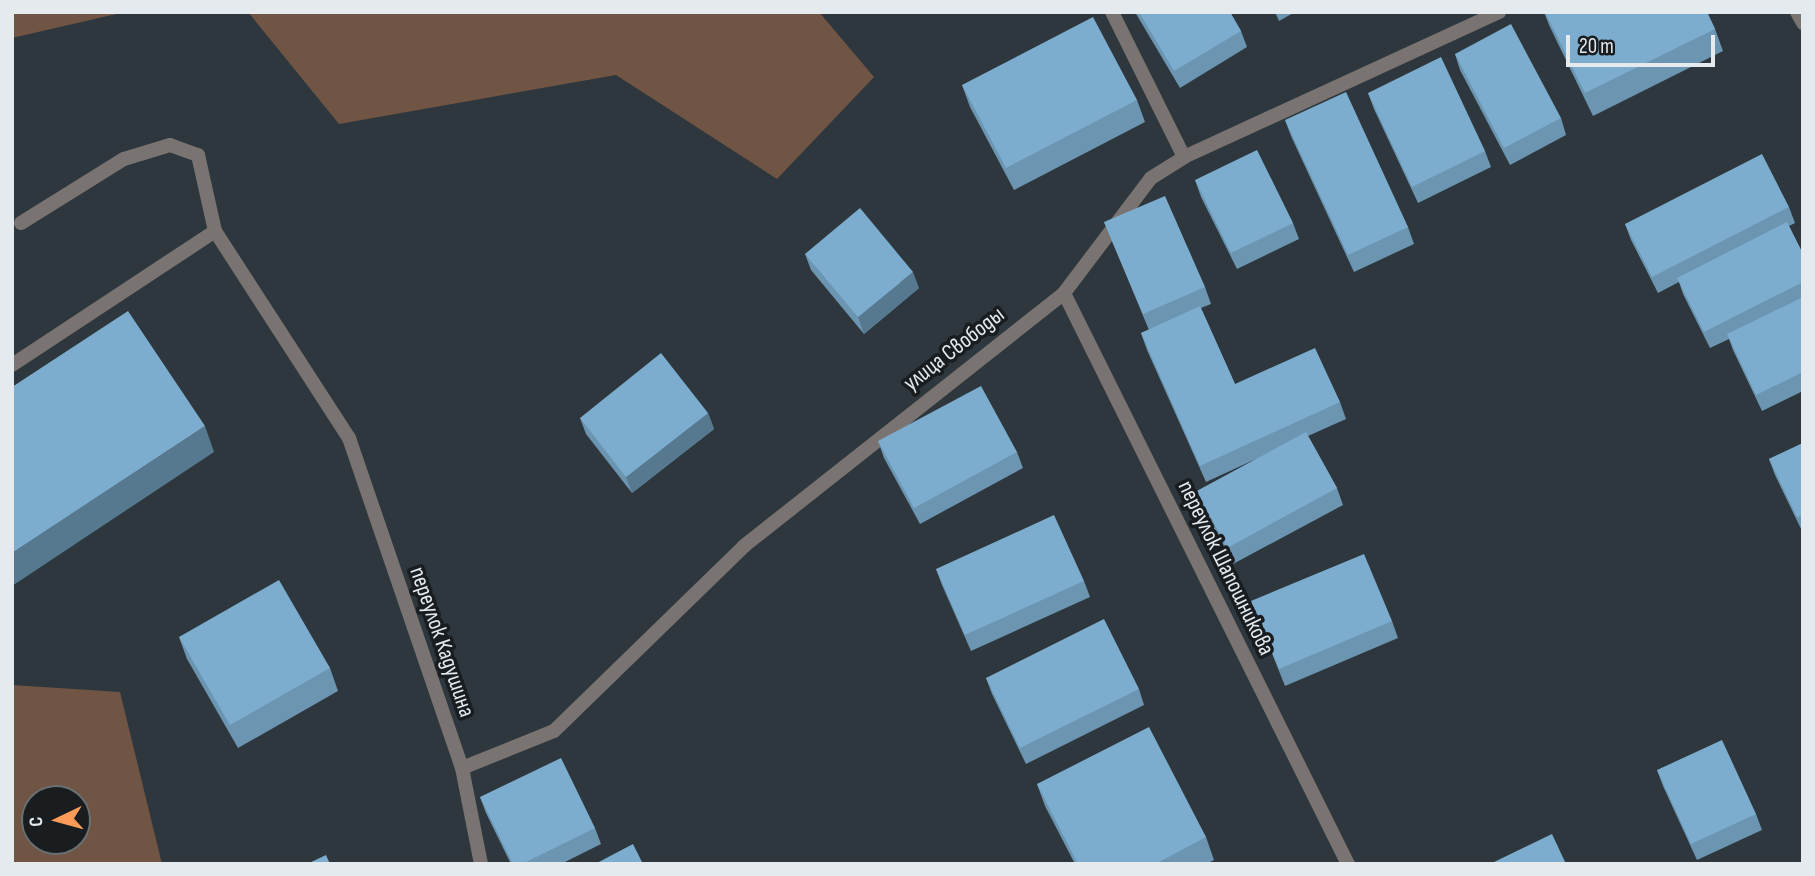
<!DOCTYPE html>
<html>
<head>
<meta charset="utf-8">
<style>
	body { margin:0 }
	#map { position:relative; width:1815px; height:876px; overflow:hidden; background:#2d373d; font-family:"Sofia Sans Condensed",sans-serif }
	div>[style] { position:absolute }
	.green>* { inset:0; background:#705544 }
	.lane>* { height:14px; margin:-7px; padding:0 7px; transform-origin:7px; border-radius:7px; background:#797471 }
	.street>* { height:14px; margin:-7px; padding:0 7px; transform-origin:7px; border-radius:7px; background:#797471 }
	.wall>* { inset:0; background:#6b95b1 }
	.shaded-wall>* { inset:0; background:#577990 }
	.building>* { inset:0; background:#7cadce }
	span { translate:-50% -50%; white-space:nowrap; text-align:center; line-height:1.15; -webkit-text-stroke:7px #191d20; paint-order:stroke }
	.street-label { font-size:23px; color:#e4eaee }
	.frame { position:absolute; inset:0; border:14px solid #e4eaee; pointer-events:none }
	.north { position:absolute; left:21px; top:785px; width:70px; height:70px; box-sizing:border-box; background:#191d20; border:2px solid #6a6f72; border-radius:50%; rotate:265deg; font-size:19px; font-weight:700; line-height:28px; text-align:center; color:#e4eaee }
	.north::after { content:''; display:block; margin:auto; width:24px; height:32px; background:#fe9b59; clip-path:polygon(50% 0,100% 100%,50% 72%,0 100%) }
	.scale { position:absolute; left:1566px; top:35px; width:149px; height:32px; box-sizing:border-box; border:4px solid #e4eaee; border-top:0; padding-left:9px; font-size:21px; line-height:24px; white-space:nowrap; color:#e4eaee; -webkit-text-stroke:5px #191d20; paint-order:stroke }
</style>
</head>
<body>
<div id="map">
	<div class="green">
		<i style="clip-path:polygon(12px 12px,125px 12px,12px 38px)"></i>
		<i style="clip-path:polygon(248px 12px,819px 12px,874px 77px,777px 179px,616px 75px,339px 124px)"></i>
		<i style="clip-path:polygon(evenodd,12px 685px,120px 692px,162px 864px,12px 864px,12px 685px,35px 799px,77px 799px,77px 841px,35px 841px,35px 799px)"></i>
	</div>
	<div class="lane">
		<i style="left:1112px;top:12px;width:162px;rotate:63.6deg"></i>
		<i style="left:21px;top:223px;width:121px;rotate:-31.9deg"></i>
		<i style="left:124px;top:159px;width:48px;rotate:-16.9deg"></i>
		<i style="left:170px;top:145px;width:30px;rotate:20deg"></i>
		<i style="left:198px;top:155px;width:78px;rotate:77.4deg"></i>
		<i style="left:12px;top:365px;width:243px;rotate:-33.4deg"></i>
		<i style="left:215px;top:231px;width:247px;rotate:57.1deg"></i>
	</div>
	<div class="street">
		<i style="left:1797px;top:12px;width:13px;rotate:61deg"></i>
		<i style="left:1064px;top:293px;width:638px;rotate:63.56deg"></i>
		<i style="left:349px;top:438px;width:349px;rotate:71.1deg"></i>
		<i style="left:462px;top:768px;width:98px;rotate:78.8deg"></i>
		<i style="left:462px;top:768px;width:99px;rotate:-21.9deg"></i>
		<i style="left:554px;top:731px;width:265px;rotate:-44.2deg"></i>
		<i style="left:744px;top:546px;width:408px;rotate:-38.3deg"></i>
		<i style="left:1064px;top:293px;width:144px;rotate:-52.9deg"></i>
		<i style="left:1151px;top:178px;width:39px;rotate:-32deg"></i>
		<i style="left:1184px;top:157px;width:347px;rotate:-24.7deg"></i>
	</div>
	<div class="wall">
		<i style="clip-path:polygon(1135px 12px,1230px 12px,1241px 31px,1247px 47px,1180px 88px)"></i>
		<i style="clip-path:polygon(1275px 12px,1295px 12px,1279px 21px)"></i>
		<i style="clip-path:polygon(1544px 12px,1707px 12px,1715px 29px,1723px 51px,1593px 116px,1549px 25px)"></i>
		<i style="clip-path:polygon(1455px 54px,1561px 118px,1566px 135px,1510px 165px,1460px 70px)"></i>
		<i style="clip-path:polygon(962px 85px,1137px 100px,1145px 122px,1014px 190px,970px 107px)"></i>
		<i style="clip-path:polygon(1368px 93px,1485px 151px,1491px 167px,1418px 203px,1374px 109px)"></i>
		<i style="clip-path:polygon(1285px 120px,1408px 227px,1414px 244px,1354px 272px,1291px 136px)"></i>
		<i style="clip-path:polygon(1195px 180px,1293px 223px,1299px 239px,1237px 269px,1201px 197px)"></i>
		<i style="clip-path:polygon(1789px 207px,1795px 223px,1789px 226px,1803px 254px,1803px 391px,1762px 411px,1733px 350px,1729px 339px,1710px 348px,1683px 294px,1679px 282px,1658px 293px,1631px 240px,1625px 224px)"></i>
		<i style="clip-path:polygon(1104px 222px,1205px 287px,1211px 304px,1201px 308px,1235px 384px,1340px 402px,1346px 419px,1308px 436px,1337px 488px,1343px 505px,1233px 564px,1203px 508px,1197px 491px,1256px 459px,1206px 482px,1147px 350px,1141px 333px,1149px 330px)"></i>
		<i style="clip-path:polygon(805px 254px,919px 288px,864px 334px,811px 270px)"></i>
		<i style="clip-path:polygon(708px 413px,714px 429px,632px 493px,586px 434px,580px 418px)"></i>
		<i style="clip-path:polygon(878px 441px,1017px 452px,1023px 468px,920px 524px,884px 458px)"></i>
		<i style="clip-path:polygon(1803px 443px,1803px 533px,1775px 475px,1769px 459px)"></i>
		<i style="clip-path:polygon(936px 569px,1084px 581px,1090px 597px,971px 651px,942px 585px)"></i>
		<i style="clip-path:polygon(1251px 601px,1392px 621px,1398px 638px,1285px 686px)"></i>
		<i style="clip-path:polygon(179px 637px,330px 668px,338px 691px,238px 748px,187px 659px)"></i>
		<i style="clip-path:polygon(986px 678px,1139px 689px,1144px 705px,1026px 764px,992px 694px)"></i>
		<i style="clip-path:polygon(1657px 770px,1756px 814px,1762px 830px,1697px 860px,1663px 786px)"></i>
		<i style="clip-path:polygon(1037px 784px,1206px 837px,1214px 860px,1206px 864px,1075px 864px,1045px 806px)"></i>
		<i style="clip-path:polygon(480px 797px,595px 828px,601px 844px,561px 864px,511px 864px,486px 813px)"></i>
	</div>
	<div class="shaded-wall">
		<i style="clip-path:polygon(913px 272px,919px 288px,864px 334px,858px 317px)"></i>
		<i style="clip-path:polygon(708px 413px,714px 429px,632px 493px,626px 477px)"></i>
		<i style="clip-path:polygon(205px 426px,214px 452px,12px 586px,12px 553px)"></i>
	</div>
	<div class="building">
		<i style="clip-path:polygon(1139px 12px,1230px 12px,1241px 31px,1174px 71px)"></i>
		<i style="clip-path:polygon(1545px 12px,1707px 12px,1715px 29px,1585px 93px)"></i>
		<i style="clip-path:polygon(1093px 17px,1137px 100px,1006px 168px,962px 85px)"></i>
		<i style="clip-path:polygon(1511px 24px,1561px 118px,1504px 148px,1455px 54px)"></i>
		<i style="clip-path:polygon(1441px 57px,1485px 151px,1412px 187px,1368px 93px)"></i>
		<i style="clip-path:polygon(1346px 92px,1408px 227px,1348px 255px,1285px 120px)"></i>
		<i style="clip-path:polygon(1257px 150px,1293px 223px,1231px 253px,1195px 180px)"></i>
		<i style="clip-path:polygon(1762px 154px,1789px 207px,1652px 277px,1625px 224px)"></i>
		<i style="clip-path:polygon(1165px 196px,1205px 287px,1143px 314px,1104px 222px)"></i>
		<i style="clip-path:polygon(860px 208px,913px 272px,858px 317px,805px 254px)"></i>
		<i style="clip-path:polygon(1787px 222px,1803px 254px,1803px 282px,1704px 332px,1677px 278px)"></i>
		<i style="clip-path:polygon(1803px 297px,1803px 372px,1756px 395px,1727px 334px)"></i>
		<i style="clip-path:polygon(1200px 306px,1235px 384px,1315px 348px,1340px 402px,1200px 466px,1141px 333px)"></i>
		<i style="clip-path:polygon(128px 311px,205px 426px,12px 553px,12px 387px)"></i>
		<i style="clip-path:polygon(661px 353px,708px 413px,626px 477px,580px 418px)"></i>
		<i style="clip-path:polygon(981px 386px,1017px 452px,914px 508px,878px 441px)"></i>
		<i style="clip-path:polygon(1306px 432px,1337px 488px,1227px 548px,1197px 491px)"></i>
		<i style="clip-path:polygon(1803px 443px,1803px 515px,1797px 517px,1769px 459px)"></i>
		<i style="clip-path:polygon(1054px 515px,1084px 581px,965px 635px,936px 569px)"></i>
		<i style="clip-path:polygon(1364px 554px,1392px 621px,1279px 669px,1251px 601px)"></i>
		<i style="clip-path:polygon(279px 580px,330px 668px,230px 725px,179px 637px)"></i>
		<i style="clip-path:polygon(1104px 619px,1139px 689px,1020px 748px,986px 678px)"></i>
		<i style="clip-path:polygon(1149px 727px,1206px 837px,1155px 864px,1078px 864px,1037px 784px)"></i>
		<i style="clip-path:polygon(1722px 740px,1756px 814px,1691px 844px,1657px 770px)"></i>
		<i style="clip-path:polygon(561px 758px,595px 828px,522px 864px,513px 864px,480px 797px)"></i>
		<i style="clip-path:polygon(1552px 834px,1566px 864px,1490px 864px)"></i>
		<i style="clip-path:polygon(633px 844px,643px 864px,595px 864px)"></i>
		<i style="clip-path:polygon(326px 855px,330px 864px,307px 864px)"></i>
	</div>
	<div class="street-label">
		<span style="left:954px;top:349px;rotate:-38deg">улица Свободы</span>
		<span style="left:1226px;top:568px;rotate:64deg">переулок Шапошникова</span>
		<span style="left:442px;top:642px;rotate:71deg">переулок Кадушина</span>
	</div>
	<div class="frame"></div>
	<div class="north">С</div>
	<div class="scale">20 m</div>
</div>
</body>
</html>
